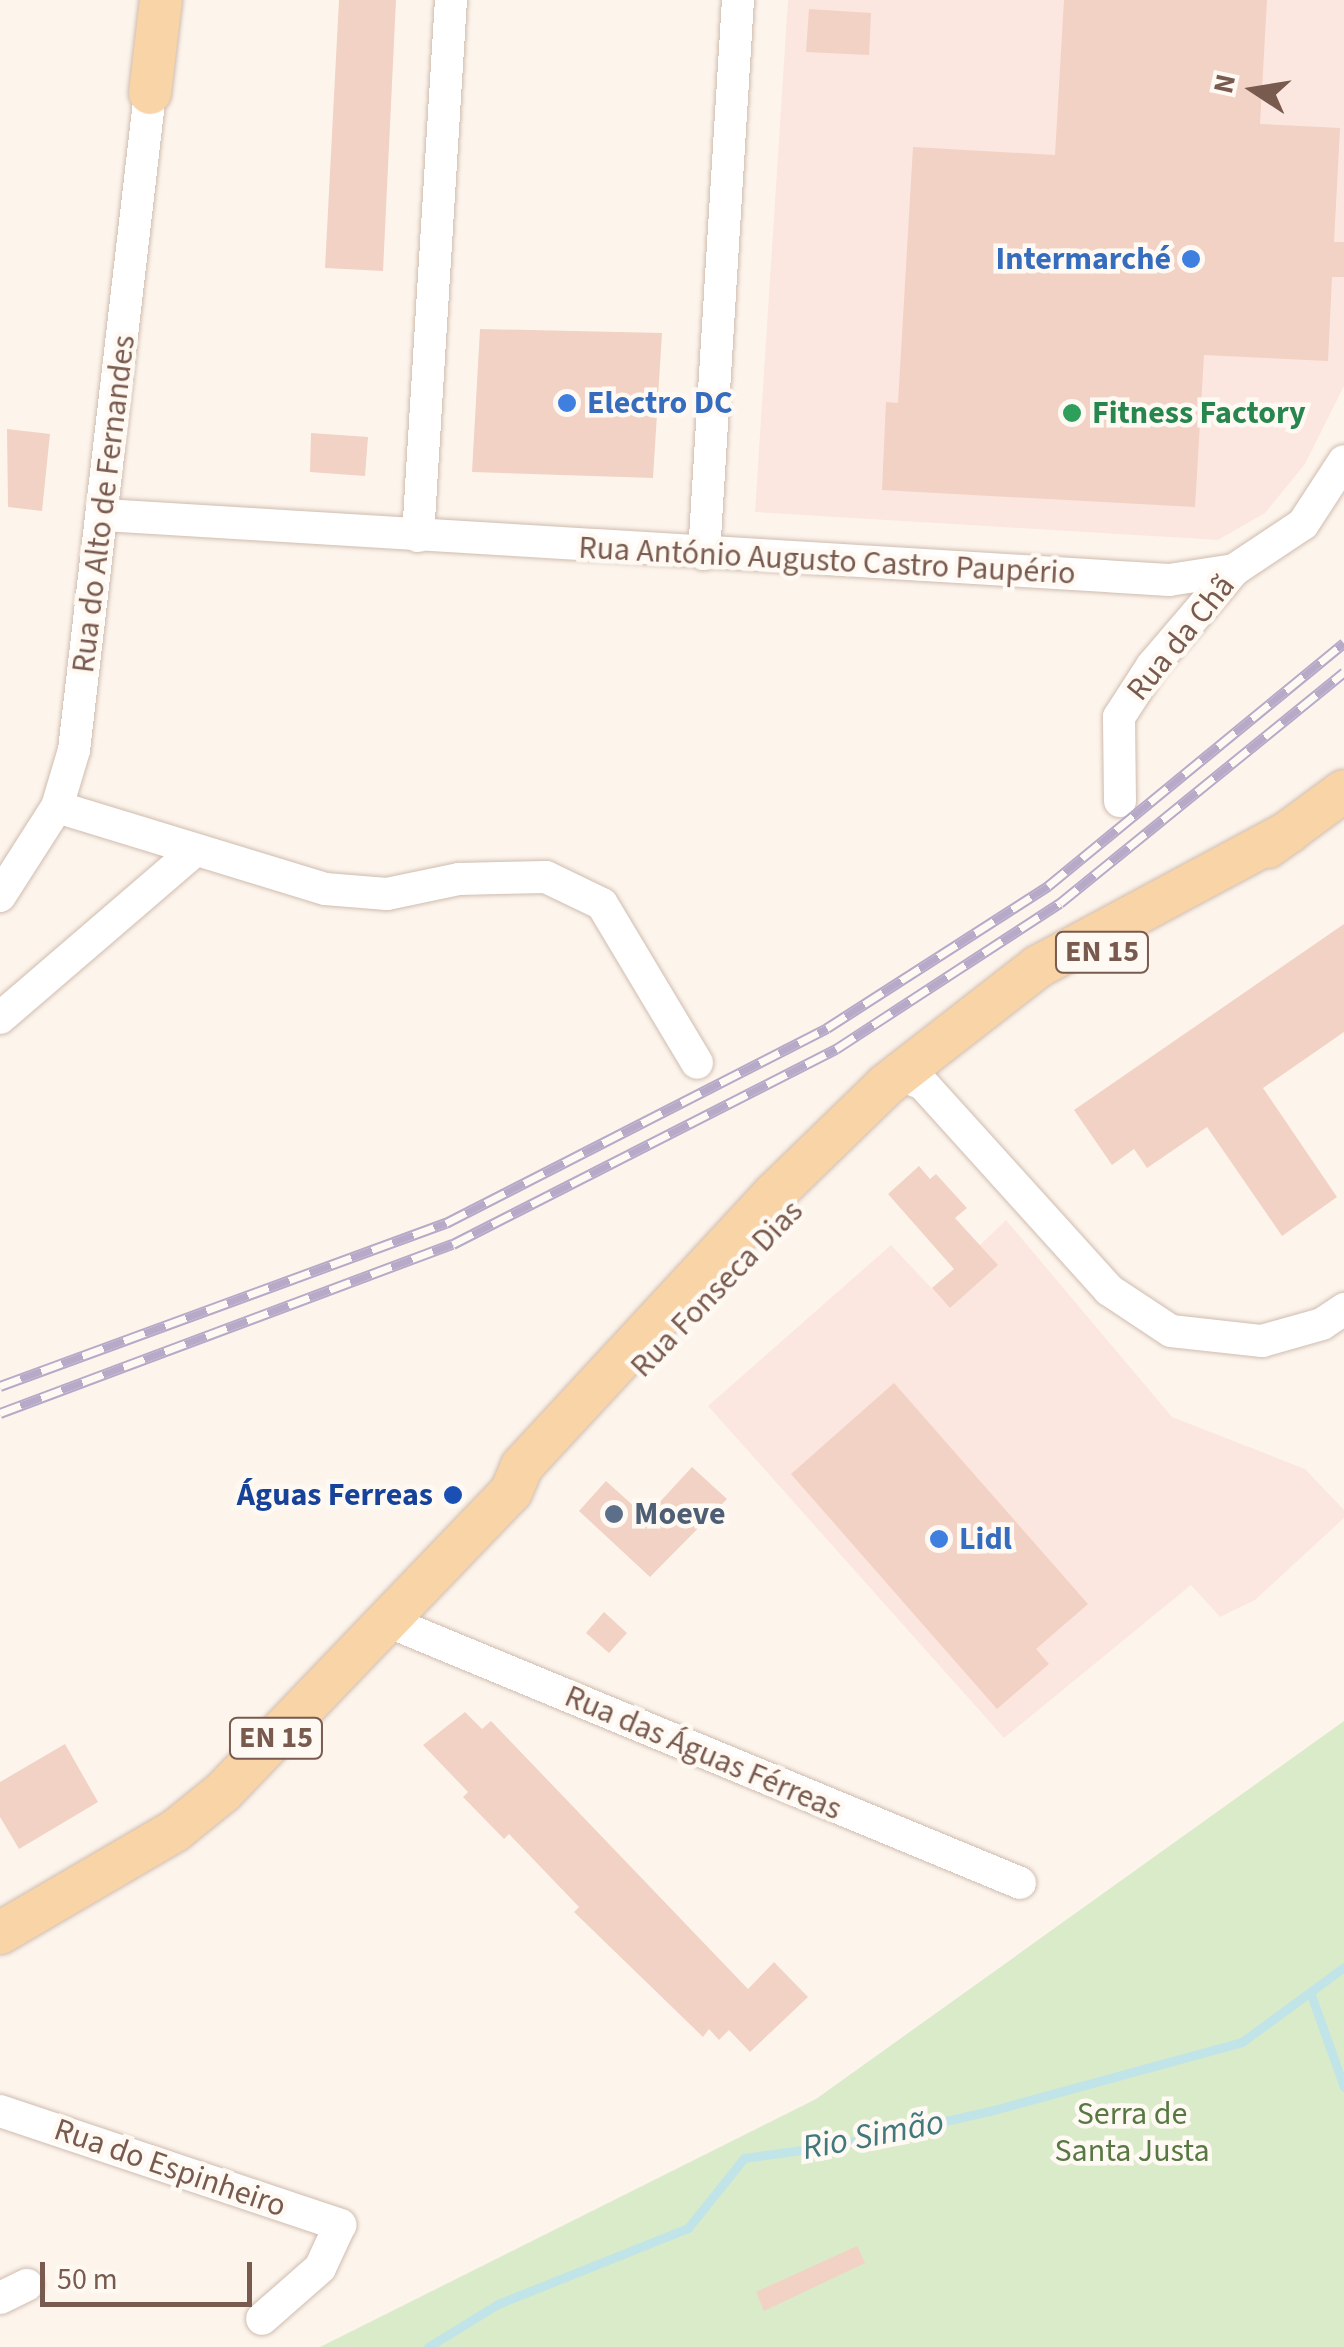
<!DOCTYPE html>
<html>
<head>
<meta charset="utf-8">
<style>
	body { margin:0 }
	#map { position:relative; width:1344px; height:2347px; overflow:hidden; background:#fdf5ec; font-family:"Source Sans 3",sans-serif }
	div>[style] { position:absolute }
	.commercial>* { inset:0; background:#fce6e0 }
	.green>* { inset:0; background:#daebca }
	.stream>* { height:9px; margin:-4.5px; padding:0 4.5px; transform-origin:4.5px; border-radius:4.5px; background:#c0e4e7 }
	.building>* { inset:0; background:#f2d2c4 }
	.roads { filter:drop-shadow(0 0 2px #d0bcb0) drop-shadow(0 0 2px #d0bcb0) }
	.minor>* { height:32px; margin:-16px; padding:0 16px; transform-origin:16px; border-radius:16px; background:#fff }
	.major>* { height:42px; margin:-21px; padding:0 21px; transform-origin:21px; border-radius:21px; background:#f9d4a7 }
	.rail>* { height:11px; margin-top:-5.5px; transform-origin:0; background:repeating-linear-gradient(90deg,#fff9f3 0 22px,#b7a9c8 0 44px); box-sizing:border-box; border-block:2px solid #b7a9c8 }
	.dots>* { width:28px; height:28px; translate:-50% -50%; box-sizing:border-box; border:5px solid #fff9f3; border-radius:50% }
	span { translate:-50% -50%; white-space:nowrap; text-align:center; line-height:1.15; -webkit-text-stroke:9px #fff9f3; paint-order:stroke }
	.shield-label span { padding:2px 8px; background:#fff9f3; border:2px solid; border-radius:8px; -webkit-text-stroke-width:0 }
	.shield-label { font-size:30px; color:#795a4e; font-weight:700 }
	.shop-label { font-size:32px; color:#366cbe; font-weight:700 }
	.right { translate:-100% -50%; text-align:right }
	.left { translate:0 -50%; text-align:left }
	.leisure-label { font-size:32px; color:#27864d; font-weight:700 }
	.street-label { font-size:32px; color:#795a4e }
	.transit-label { font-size:32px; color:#164399; font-weight:700 }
	.service-label { font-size:32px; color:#4e5e75; font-weight:700 }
	.park-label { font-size:32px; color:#577842 }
	.water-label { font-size:35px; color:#41787d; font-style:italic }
	.north { position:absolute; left:1204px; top:40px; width:100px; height:100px; -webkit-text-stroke:8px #fff9f3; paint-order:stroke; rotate:282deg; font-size:28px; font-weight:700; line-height:40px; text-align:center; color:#795a4e }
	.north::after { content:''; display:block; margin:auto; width:35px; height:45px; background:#795a4e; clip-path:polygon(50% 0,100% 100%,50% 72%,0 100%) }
	.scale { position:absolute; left:40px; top:2262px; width:212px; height:45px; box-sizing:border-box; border:5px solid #795a4e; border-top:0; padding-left:12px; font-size:30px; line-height:35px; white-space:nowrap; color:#795a4e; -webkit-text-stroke:8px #fff9f3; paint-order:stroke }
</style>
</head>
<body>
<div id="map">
	<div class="commercial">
		<i style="clip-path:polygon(788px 0,1344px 0,1344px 386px,1305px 464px,1265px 513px,1218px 540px,755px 512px)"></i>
		<i style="clip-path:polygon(1006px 1220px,1172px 1417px,1305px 1469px,1344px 1510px,1344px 1518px,1255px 1600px,1220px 1617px,1191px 1585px,1004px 1738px,708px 1406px,891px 1245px,950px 1308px,997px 1265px,980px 1245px)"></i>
	</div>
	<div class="green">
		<i style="clip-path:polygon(1344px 1721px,1344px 2347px,320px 2347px,816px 2099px)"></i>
	</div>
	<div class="stream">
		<i style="left:1310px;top:1992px;width:101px;rotate:70.3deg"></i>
		<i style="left:428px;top:2347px;width:82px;rotate:-31.6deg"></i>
		<i style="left:498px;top:2304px;width:205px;rotate:-21.8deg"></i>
		<i style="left:688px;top:2228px;width:90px;rotate:-51.3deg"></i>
		<i style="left:744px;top:2158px;width:95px;rotate:-7.9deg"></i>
		<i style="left:838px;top:2145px;width:156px;rotate:-12.6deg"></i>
		<i style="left:990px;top:2111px;width:261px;rotate:-15.3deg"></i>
		<i style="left:1242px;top:2042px;width:127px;rotate:-36.3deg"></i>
	</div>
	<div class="building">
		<i style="clip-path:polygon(339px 0,396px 0,383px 271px,325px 268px)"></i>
		<i style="clip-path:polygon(1064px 0,1267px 0,1260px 124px,1340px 128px,1334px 242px,1344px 242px,1344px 277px,1332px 277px,1328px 361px,1204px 355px,1195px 507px,882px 490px,886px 402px,898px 403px,913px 147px,1055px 155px)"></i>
		<i style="clip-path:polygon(809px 9px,871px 13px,869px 55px,806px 52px)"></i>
		<i style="clip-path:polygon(480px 329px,662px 333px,653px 478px,472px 472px)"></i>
		<i style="clip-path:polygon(7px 429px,50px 434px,42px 511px,8px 507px)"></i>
		<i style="clip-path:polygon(311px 433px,368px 437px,365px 476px,310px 472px)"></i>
		<i style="clip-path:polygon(1344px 924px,1344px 1032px,1263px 1088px,1337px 1197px,1282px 1236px,1207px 1127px,1147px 1168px,1134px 1149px,1112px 1165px,1074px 1110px)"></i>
		<i style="clip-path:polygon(919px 1166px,930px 1179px,936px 1174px,967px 1208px,955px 1218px,998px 1265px,950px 1308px,932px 1288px,954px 1269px,888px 1194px)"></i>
		<i style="clip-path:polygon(894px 1383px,1088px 1604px,1036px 1649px,1049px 1664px,997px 1709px,791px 1474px)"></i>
		<i style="clip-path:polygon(692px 1467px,727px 1499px,650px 1577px,579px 1511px,606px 1481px,646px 1517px)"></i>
		<i style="clip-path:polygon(604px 1612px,627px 1633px,609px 1653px,586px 1633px)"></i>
		<i style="clip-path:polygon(465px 1712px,482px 1729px,491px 1721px,748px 1989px,774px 1962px,808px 1997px,750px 2052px,729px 2030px,719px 2040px,709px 2029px,703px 2037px,574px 1912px,579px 1907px,509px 1834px,504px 1839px,463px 1797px,468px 1792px,423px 1745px)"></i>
		<i style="clip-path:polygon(65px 1744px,98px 1802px,19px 1849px,0 1817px,0 1782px)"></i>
		<i style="clip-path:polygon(857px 2246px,865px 2263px,764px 2311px,756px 2292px)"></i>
	</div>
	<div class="roads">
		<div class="minor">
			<i style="left:104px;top:515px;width:1067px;rotate:3.49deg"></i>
			<i style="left:1169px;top:580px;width:66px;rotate:-8.7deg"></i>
			<i style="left:418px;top:536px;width:537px;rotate:-86.48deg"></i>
			<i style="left:704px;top:554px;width:555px;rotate:-86.49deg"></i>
			<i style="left:1120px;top:801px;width:84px;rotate:-90.7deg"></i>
			<i style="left:1119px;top:717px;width:61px;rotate:-57.1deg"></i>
			<i style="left:1152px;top:666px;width:126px;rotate:-49.5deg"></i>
			<i style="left:1234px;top:570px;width:83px;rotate:-33.7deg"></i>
			<i style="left:1303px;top:524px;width:75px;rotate:-56.9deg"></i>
			<i style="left:57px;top:807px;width:280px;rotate:17deg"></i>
			<i style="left:325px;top:889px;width:62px;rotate:4.6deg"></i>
			<i style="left:387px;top:894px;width:74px;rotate:-11.8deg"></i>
			<i style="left:459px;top:879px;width:87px;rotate:-1.3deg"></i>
			<i style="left:546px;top:877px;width:62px;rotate:25.7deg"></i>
			<i style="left:602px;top:904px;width:185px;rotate:59.1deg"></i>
			<i style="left:0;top:896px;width:106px;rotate:-57.4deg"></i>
			<i style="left:57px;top:807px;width:59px;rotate:-73.4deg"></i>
			<i style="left:74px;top:750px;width:661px;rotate:-83.4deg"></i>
			<i style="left:0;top:1018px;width:255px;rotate:-40.7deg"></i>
			<i style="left:886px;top:1085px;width:23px;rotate:-18deg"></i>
			<i style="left:908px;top:1078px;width:16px;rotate:22deg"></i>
			<i style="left:923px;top:1084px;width:278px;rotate:47.9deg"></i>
			<i style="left:1109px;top:1290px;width:74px;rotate:33.5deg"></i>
			<i style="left:1171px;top:1331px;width:92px;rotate:6.3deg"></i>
			<i style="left:1262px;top:1341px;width:62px;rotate:-15.8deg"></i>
			<i style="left:1322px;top:1324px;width:27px;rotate:-34deg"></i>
			<i style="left:387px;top:1621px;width:685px;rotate:22.48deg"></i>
			<i style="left:0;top:2111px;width:359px;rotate:18.5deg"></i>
			<i style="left:340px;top:2225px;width:47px;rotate:114.9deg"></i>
			<i style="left:320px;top:2268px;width:77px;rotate:138.7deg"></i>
			<i style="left:0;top:2298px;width:30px;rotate:-26deg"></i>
		</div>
		<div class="major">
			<i style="left:150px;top:93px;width:94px;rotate:-83.3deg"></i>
			<i style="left:1268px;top:847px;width:94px;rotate:-36.4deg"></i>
			<i style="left:0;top:1933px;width:204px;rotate:-30.3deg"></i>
			<i style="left:176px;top:1830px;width:60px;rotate:-39deg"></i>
			<i style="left:223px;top:1792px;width:416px;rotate:-46.2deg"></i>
			<i style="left:511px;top:1492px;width:28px;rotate:-67deg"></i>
			<i style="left:522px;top:1466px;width:371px;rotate:-47.2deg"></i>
			<i style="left:774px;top:1194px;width:156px;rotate:-44.2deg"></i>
			<i style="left:886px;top:1085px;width:194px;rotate:-37.9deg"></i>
			<i style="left:1039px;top:966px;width:284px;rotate:-28.2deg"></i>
		</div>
	</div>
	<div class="rail">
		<i style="left:0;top:1386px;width:475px;rotate:-20.1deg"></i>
		<i style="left:446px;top:1223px;width:428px;rotate:-27.1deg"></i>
		<i style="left:827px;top:1028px;width:263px;rotate:-32.7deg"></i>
		<i style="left:1048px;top:886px;width:383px;rotate:-39.4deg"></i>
		<i style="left:0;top:1413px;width:483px;rotate:-20.5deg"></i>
		<i style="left:453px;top:1244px;width:430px;rotate:-27deg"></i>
		<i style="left:836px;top:1049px;width:267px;rotate:-33.1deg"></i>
		<i style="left:1060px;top:903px;width:366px;rotate:-39.1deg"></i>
	</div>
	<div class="dots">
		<i style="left:1191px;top:259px;background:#3f7fe0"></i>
		<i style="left:567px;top:403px;background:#3f7fe0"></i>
		<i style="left:1072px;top:413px;background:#2e9e5b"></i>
		<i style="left:453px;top:1495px;background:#1a4fb4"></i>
		<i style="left:614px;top:1514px;background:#5c6f8a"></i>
		<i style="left:939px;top:1539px;background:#3f7fe0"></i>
	</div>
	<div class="shield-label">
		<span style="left:1102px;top:952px">EN 15</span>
		<span style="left:276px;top:1738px">EN 15</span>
	</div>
	<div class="shop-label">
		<span class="right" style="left:1171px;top:259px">Intermarché</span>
		<span class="left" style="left:587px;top:403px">Electro DC</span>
		<span class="left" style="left:959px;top:1539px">Lidl</span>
	</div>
	<div class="leisure-label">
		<span class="left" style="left:1092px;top:413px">Fitness Factory</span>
	</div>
	<div class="street-label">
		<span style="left:104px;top:504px;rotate:-83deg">Rua do Alto de Fernandes</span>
		<span style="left:827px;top:561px;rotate:3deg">Rua António Augusto Castro Paupério</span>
		<span style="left:1181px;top:638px;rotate:-51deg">Rua da Chã</span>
		<span style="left:717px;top:1289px;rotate:-46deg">Rua Fonseca Dias</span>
		<span style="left:703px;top:1753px;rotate:23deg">Rua das Águas Férreas</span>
		<span style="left:170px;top:2168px;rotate:19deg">Rua do Espinheiro</span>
	</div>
	<div class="transit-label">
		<span class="right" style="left:433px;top:1495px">Águas Ferreas</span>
	</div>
	<div class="service-label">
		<span class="left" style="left:634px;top:1514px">Moeve</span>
	</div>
	<div class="park-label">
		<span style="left:1132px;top:2133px">Serra de<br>Santa Justa</span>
	</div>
	<div class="water-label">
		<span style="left:873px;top:2135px;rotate:-11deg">Rio Simão</span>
	</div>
	<div class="north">N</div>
	<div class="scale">50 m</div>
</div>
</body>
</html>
